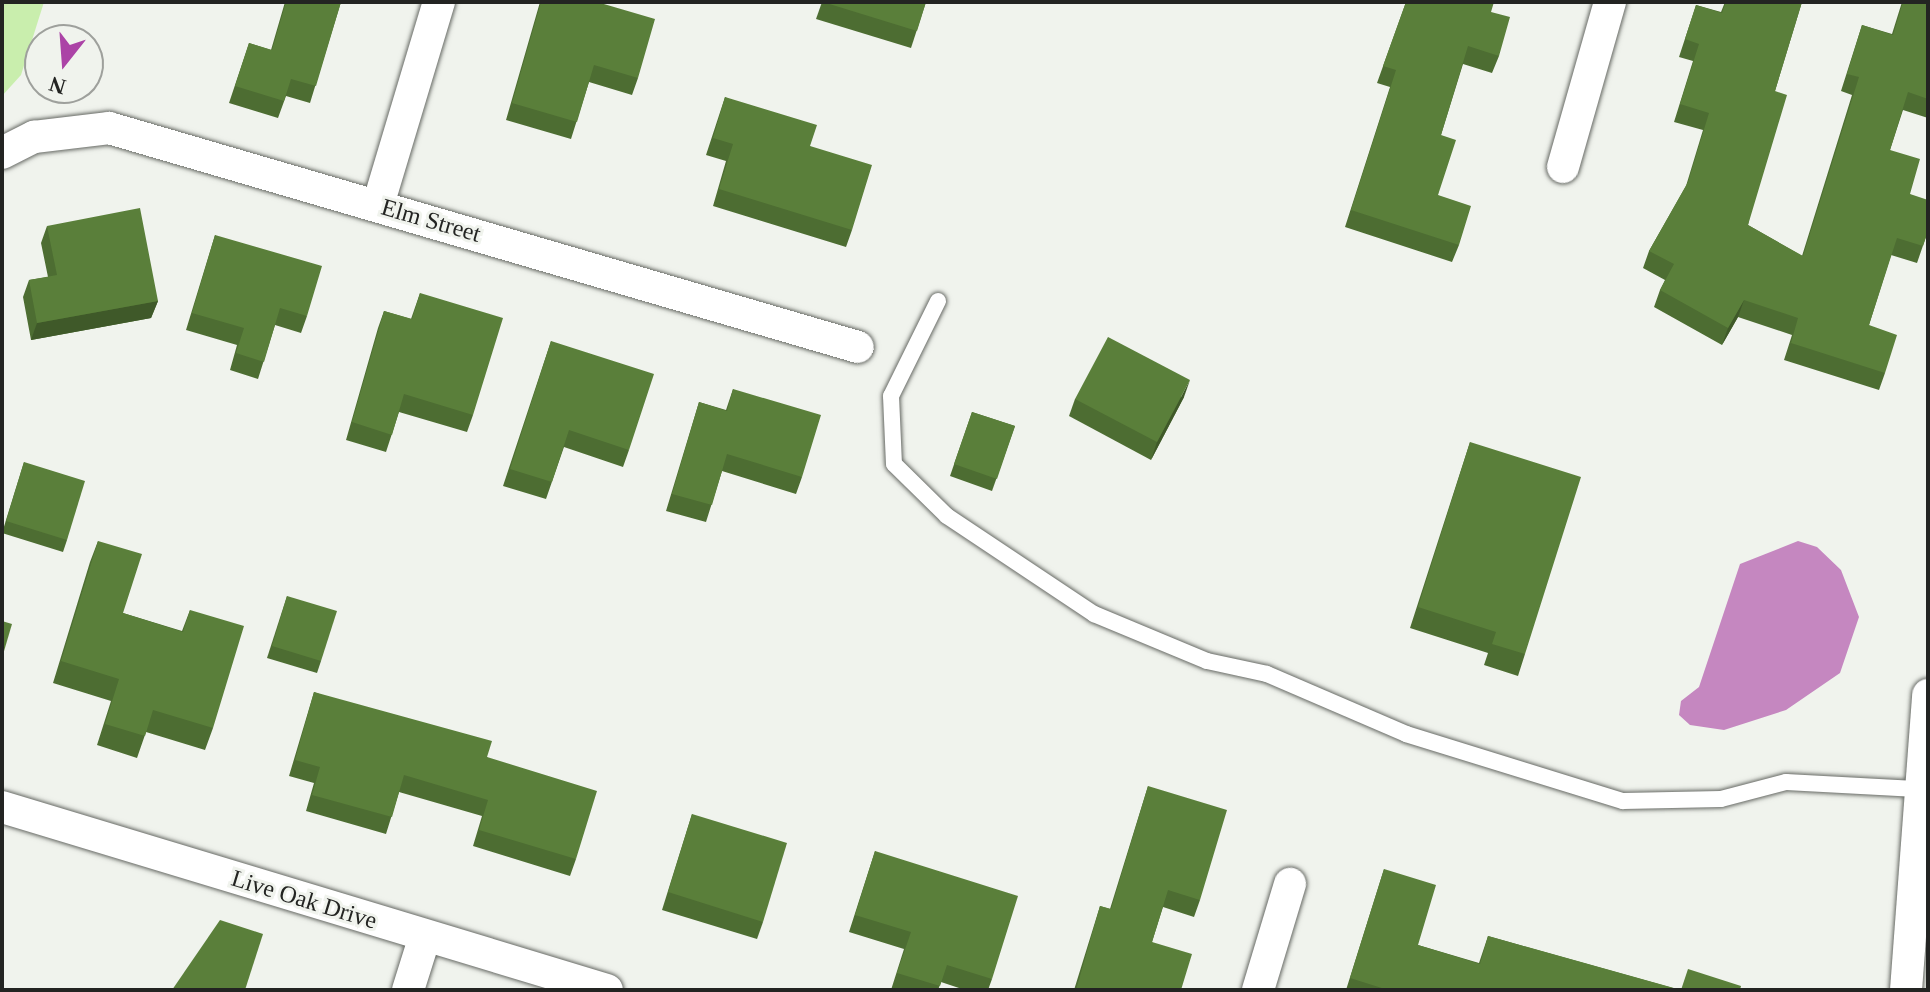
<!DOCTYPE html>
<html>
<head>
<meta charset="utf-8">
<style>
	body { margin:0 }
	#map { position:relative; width:1930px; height:992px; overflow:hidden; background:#f0f3ed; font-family:"Times New Roman",serif }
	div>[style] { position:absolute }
	.green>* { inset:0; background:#c9eead }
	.water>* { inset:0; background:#c587c0 }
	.roads { filter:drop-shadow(0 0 2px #676a65) drop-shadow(0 0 2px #676a65) }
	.lane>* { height:16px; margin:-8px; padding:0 8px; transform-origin:8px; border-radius:8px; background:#fff }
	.street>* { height:32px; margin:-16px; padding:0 16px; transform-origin:16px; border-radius:16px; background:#fff }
	.wall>* { inset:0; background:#4d6d32 }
	.shaded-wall>* { inset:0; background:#3f5929 }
	.building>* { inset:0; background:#5a7f3a }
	span { translate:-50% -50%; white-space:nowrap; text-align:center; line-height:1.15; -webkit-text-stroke:6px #f0f3ed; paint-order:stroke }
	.street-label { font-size:24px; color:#232422 }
	.frame { position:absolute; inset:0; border:4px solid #232422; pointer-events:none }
	.north { position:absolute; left:24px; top:24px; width:80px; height:80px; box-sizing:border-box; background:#f0f3ed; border:2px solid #9ea09c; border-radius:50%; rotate:197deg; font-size:22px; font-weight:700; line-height:32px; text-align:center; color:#232422 }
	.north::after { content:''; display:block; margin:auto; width:28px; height:36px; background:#ab43a6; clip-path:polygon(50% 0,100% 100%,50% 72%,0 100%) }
</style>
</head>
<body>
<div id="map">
	<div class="green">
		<i style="clip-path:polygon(2px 2px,44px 2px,21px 75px,2px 96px)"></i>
	</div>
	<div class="water">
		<i style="clip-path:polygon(1798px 541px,1817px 547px,1841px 570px,1859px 617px,1840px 673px,1786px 710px,1724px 730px,1690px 725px,1679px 715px,1681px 701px,1699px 687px,1740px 564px)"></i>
	</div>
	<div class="roads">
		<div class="lane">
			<i style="left:938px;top:301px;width:106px;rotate:116.3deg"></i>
			<i style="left:891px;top:396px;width:68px;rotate:87.5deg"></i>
			<i style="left:894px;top:464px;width:74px;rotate:44.5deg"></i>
			<i style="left:947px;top:516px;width:177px;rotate:33.7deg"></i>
			<i style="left:1094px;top:614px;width:122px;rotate:22.6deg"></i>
			<i style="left:1207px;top:661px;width:61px;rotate:12.2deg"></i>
			<i style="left:1267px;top:674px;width:151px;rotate:23.3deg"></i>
			<i style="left:1406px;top:734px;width:227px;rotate:17.2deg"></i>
			<i style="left:1623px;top:801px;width:98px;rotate:-1.2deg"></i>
			<i style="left:1721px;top:799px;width:67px;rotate:-14.7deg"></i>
			<i style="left:1786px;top:782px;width:131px;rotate:3.1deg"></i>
		</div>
		<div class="street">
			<i style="left:2px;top:153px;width:36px;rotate:-27deg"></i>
			<i style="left:34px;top:137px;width:76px;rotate:-6.8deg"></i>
			<i style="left:109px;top:128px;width:780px;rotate:16.3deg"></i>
			<i style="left:1563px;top:167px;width:172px;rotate:-74.1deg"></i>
			<i style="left:378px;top:205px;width:212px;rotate:-73.3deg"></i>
			<i style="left:2px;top:807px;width:632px;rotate:16.83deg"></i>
			<i style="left:408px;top:990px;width:57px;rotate:-72.5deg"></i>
			<i style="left:1258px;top:990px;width:111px;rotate:-73.2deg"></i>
			<i style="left:1906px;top:990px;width:296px;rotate:-85.7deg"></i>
		</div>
	</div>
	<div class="wall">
		<i style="clip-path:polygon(285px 2px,341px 2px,310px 103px,286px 96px,278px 118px,229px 103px,249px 43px,271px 50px)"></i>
		<i style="clip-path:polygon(540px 2px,597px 2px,638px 78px,632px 95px,589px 82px,571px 139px,506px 120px)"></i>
		<i style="clip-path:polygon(822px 2px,926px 2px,911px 48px,816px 19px)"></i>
		<i style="clip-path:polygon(1406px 2px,1491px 12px,1499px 56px,1492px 73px,1463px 64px,1441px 135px,1438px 195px,1459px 245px,1452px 262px,1345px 227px,1390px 87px,1377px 83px)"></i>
		<i style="clip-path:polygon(1725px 2px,1802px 2px,1775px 91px,1748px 225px,1802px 256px,1852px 95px,1841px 91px,1862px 25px,1892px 34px,1902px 2px,1928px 2px,1928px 118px,1903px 110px,1890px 150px,1910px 194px,1928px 231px,1917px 263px,1891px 255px,1869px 325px,1885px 373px,1879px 390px,1784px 360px,1792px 335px,1738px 317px,1722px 345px,1654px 307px,1660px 290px,1665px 280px,1643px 268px,1649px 251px,1686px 186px,1703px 130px,1674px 122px,1693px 61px,1679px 57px,1696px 5px,1721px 12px)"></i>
		<i style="clip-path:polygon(725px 97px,810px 146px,852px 230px,846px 247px,713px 206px,726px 161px,706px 155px)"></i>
		<i style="clip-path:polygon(47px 226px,158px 301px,151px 318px,31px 340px,23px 297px,29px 280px,48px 277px,41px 243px)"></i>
		<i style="clip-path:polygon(215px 235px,307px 316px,301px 333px,275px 325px,258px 379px,230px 370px,237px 345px,186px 330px)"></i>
		<i style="clip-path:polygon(420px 293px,473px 415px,467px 432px,399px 412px,386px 452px,346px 440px,378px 328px,384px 311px,411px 319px)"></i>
		<i style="clip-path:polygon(551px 341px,629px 450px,623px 467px,564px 447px,546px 499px,503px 486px)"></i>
		<i style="clip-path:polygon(733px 389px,802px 477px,796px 494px,722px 471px,706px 522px,666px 511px,699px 402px,726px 410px)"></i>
		<i style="clip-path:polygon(1184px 397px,1151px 460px,1069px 416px,1075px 399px)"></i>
		<i style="clip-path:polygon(972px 412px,1015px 426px,992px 491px,950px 476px)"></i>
		<i style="clip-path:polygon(1470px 442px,1525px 654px,1518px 676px,1484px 665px,1488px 653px,1410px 628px)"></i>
		<i style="clip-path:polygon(24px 462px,67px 540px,63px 552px,2px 533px)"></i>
		<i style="clip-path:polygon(98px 541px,123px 613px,182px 631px,190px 610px,213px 728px,205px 750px,146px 732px,137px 758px,97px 745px,111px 701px,53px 683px,90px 562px)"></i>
		<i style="clip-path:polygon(287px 596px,321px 661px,317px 673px,267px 658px)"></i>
		<i style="clip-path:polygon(314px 692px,487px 757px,576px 859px,570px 876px,473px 846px,482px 816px,399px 792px,386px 834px,306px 811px,314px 783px,289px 776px)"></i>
		<i style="clip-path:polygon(1148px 786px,1200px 900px,1194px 917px,1163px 907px,1152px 942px,1181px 990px,1074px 990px,1100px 906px,1110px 909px)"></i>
		<i style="clip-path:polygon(692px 814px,763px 922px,757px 939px,662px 910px)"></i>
		<i style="clip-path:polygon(875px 851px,992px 979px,988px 990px,965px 990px,941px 982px,938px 990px,891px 990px,904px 949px,849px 932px)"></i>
		<i style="clip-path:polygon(1384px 869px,1418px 945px,1479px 963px,1488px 936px,1680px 990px,1740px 990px,1346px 990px)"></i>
	</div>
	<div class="shaded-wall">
		<i style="clip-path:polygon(1744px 300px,1738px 317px,1722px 345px,1728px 328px)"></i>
		<i style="clip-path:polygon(158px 301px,151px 318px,31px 340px,37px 323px)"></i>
		<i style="clip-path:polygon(1190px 380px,1184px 397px,1151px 460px,1157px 442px)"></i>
	</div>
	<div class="building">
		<i style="clip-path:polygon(286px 2px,341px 2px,316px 86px,291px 79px,284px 101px,235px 86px,249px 43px,272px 50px)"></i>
		<i style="clip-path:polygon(541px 2px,597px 2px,655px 19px,638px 78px,594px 65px,577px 122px,512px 103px)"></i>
		<i style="clip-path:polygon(823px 2px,926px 2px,917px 31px)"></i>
		<i style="clip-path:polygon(1406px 2px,1494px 2px,1491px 12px,1510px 17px,1499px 56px,1468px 46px,1441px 135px,1456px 140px,1438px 195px,1471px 206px,1459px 245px,1351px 210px,1396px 70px,1383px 66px)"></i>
		<i style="clip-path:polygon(1726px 2px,1802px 2px,1775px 91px,1787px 95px,1748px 225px,1803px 256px,1859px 77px,1847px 74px,1862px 25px,1893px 35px,1903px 2px,1928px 2px,1928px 99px,1908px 92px,1890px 150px,1920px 159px,1910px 194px,1928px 200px,1928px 231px,1923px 246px,1897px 238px,1869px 325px,1897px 335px,1885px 373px,1791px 343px,1798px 318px,1744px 300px,1728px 328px,1660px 290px,1674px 264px,1649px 251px,1688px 182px,1709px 113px,1680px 104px,1699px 44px,1685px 39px,1696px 5px,1722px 13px)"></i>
		<i style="clip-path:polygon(725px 97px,817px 125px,810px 146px,872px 165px,852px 230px,719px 189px,733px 144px,713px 138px)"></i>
		<i style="clip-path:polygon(140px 208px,158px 301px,37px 323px,29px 280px,57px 275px,47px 226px)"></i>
		<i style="clip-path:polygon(215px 235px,322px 266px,307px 316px,280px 308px,264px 362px,236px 353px,244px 328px,192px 313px)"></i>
		<i style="clip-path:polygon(420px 293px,503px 318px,473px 415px,404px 394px,392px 435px,352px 422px,384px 311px,412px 319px)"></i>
		<i style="clip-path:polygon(1108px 337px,1190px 380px,1157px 442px,1075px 399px)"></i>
		<i style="clip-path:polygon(551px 341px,654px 374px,629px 450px,569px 430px,552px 482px,510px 469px)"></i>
		<i style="clip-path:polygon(733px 389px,821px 415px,802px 477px,727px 454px,712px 505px,672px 494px,699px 402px,727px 411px)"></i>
		<i style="clip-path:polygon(972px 412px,1015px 426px,997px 479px,954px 464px)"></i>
		<i style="clip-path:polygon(1470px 442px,1581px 477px,1525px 654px,1492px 644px,1496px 632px,1418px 607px)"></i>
		<i style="clip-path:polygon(24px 462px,85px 481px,67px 540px,6px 521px)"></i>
		<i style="clip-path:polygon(98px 541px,142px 554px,123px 613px,183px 632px,190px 610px,244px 626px,213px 728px,153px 710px,145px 736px,105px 724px,119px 679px,61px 661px)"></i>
		<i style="clip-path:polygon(287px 596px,337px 611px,321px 661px,272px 646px)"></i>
		<i style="clip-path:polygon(2px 621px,12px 624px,2px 658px)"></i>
		<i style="clip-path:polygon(314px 692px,492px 741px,487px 757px,597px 791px,576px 859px,479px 830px,488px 800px,404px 775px,392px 817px,312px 795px,320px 767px,295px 760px)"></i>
		<i style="clip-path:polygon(1148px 786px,1227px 810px,1200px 900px,1168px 890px,1152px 942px,1192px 954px,1181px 990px,1076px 990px,1100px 906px,1111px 909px)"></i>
		<i style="clip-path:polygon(692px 814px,787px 843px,763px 922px,668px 892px)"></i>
		<i style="clip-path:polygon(875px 851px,1018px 896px,992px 979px,947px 965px,940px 986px,897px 973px,911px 932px,855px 915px)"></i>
		<i style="clip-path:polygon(1384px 869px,1436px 885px,1418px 945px,1480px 964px,1488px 936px,1681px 990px,1388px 990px,1350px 978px)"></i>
		<i style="clip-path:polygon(220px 920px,263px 934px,245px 990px,172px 990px)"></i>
		<i style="clip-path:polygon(1688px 969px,1741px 986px,1740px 990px,1681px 990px)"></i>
	</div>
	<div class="street-label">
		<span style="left:431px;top:221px;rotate:16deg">Elm Street</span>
		<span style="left:304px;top:900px;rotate:17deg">Live Oak Drive</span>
	</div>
	<div class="frame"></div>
	<div class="north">N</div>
</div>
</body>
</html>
